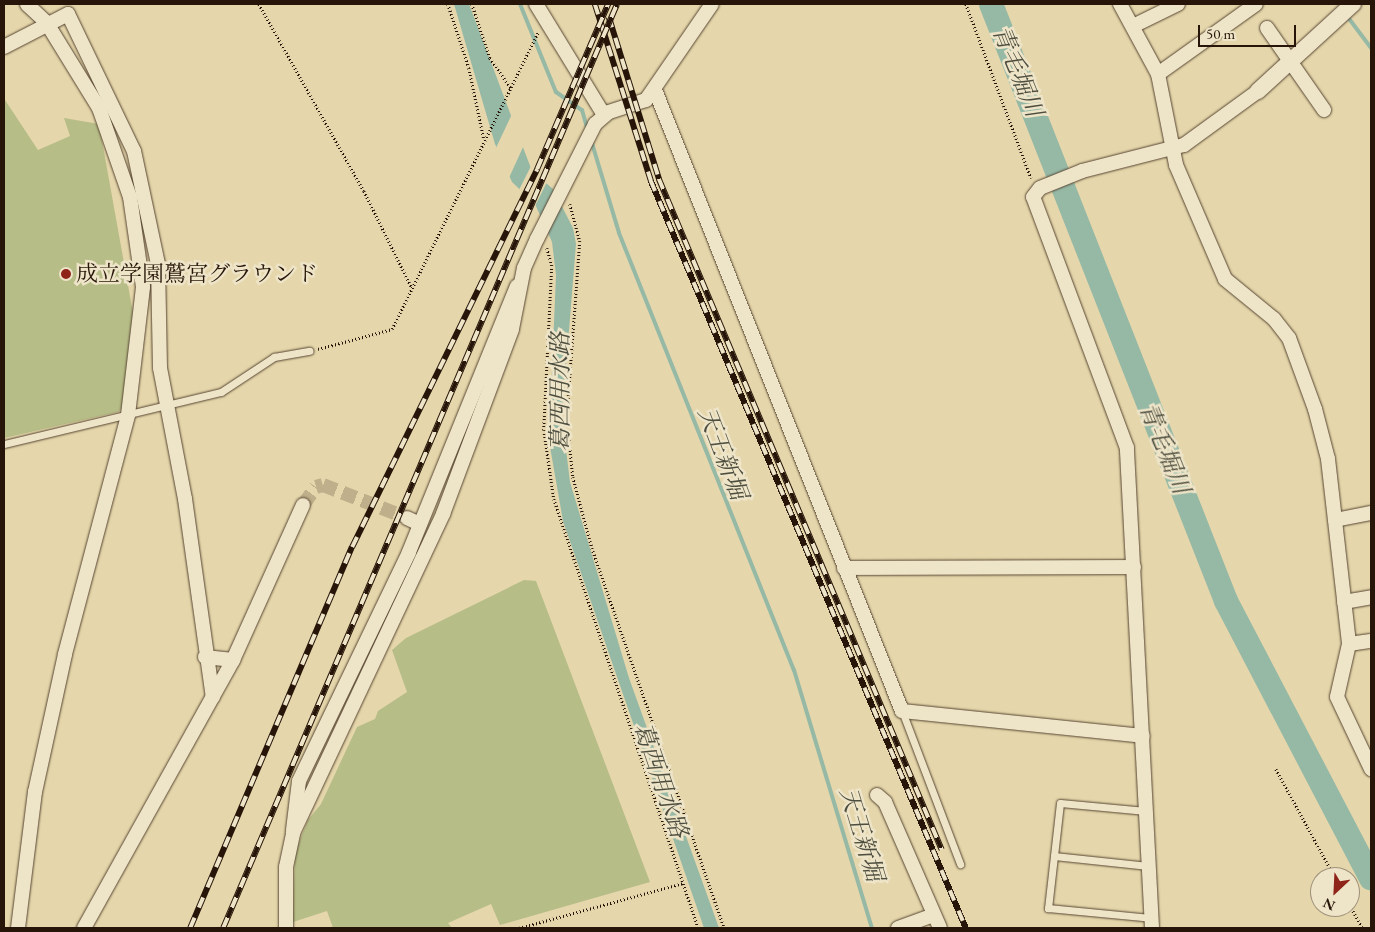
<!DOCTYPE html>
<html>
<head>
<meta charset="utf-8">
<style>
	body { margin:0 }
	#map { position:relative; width:1375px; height:932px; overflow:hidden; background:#e5d6ab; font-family:"EB Garamond","Noto Serif JP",serif }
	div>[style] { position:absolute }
	.green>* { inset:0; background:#b7bd87 }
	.water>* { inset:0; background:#96b9a6 }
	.pier>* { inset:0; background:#e5d6ab }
	.stream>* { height:4px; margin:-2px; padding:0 2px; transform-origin:2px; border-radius:2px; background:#96b9a6 }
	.river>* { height:24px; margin:-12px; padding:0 12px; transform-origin:12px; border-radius:12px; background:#96b9a6 }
	.minor-tunnel>* { height:14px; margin-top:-7px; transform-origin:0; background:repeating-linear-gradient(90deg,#bfaf8a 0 14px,transparent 0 21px) }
	.path>* { height:2.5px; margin-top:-1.25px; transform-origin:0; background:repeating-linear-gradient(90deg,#261508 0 1px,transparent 0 3.5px) }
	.roads { filter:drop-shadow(0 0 1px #564531) drop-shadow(0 0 1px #564531) }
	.service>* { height:7px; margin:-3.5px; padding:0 3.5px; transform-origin:3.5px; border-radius:3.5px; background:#eee4c8 }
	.minor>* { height:14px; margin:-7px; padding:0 7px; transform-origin:7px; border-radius:7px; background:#eee4c8 }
	.tertiary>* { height:16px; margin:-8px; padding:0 8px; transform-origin:8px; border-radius:8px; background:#eee4c8 }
	.rail>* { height:5.5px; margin-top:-2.75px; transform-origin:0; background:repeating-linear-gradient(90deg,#eee4c8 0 11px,#261508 0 22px); box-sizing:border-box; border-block:1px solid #261508 }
	.dots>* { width:14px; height:14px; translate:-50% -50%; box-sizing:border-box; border:2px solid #eee4c8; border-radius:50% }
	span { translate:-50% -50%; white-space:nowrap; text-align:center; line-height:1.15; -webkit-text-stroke:5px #eee4c8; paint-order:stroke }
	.poi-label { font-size:22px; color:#261508 }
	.left { translate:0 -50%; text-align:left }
	.water-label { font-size:24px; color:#4d4e3f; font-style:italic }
	.frame { position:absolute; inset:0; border:5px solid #261508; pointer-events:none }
	.north { position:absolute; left:1310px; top:867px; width:50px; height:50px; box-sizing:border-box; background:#eee4c8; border:1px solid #9e917b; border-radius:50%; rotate:205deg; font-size:14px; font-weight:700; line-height:20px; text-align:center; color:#261508 }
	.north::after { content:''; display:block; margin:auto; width:18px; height:22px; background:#8f2418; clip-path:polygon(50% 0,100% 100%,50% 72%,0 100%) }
	.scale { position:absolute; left:1198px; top:25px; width:98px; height:22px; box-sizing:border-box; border:2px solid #261508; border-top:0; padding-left:6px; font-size:15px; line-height:18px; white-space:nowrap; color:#261508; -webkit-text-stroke:4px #eee4c8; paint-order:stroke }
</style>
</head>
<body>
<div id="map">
	<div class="green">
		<i style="clip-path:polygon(5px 100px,38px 150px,70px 136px,64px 118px,99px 124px,135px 324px,126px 405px,118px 412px,4px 438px)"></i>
		<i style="clip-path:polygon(524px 580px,536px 581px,650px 882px,500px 925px,491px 904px,448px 923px,452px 928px,333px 928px,327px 911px,293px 922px,295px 852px,308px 820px,321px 804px,357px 727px,375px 719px,378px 711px,407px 692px,392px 650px,406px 638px)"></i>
	</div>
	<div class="water">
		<i style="clip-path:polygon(454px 4px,469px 4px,532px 171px,553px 189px,573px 228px,576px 244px,562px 417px,570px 482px,629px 678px,719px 928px,704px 928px,563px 521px,549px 441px,556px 275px,552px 242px,535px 204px,512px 182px,495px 144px)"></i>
	</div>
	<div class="pier">
		<i style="clip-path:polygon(512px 114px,524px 145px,508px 180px,495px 150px)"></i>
		<i style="clip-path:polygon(532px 164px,547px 182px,534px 208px,519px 190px)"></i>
	</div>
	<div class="stream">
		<i style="left:520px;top:4px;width:95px;rotate:67.8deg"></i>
		<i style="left:556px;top:92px;width:32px;rotate:35deg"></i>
		<i style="left:582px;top:110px;width:19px;rotate:74deg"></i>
		<i style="left:1347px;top:16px;width:40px;rotate:53deg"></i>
		<i style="left:591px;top:140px;width:97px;rotate:73.2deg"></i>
		<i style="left:619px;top:233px;width:471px;rotate:68.2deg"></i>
		<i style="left:794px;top:670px;width:270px;rotate:73.2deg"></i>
	</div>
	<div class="river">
		<i style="left:991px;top:4px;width:642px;rotate:68.51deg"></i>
		<i style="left:1226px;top:601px;width:313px;rotate:62.4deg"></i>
	</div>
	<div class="minor-tunnel">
		<i style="left:303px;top:505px;width:22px;rotate:-54deg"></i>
		<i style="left:316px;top:487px;width:7px;rotate:-16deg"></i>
		<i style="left:323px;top:485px;width:90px;rotate:21.4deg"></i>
	</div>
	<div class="path">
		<i style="left:259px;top:4px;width:214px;rotate:60.7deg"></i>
		<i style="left:364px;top:191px;width:108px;rotate:63.7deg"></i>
		<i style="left:448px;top:4px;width:67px;rotate:71.8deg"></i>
		<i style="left:469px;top:68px;width:73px;rotate:78.1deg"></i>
		<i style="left:472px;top:4px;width:57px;rotate:71.6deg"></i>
		<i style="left:490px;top:58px;width:37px;rotate:55deg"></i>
		<i style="left:966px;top:4px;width:186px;rotate:69.5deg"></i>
		<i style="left:570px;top:204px;width:38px;rotate:75deg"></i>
		<i style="left:580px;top:241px;width:178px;rotate:94.2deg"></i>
		<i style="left:567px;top:419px;width:58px;rotate:84.1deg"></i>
		<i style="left:573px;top:477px;width:73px;rotate:75deg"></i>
		<i style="left:592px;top:548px;width:402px;rotate:70.8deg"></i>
		<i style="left:547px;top:248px;width:18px;rotate:74deg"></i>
		<i style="left:552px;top:265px;width:165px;rotate:92.8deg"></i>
		<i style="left:544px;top:430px;width:70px;rotate:81.8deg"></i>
		<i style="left:554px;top:499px;width:453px;rotate:71.4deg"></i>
		<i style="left:318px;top:349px;width:77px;rotate:-15.1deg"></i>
		<i style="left:392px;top:329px;width:331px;rotate:-63.8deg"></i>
		<i style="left:1276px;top:769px;width:123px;rotate:61.4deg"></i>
		<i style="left:1350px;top:905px;width:26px;rotate:62deg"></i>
		<i style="left:519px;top:928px;width:170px;rotate:-15.3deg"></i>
	</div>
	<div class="roads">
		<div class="service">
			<i style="left:4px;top:444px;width:223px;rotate:-13.5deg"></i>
			<i style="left:221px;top:392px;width:64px;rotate:-33.4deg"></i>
			<i style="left:274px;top:357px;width:36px;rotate:-10deg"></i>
			<i style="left:902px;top:711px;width:164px;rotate:69.2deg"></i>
			<i style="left:1146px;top:811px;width:86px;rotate:-174.7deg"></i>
			<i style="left:1060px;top:803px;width:106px;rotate:96.5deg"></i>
			<i style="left:1048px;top:908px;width:103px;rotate:5.5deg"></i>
			<i style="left:1054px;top:856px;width:95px;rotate:6.1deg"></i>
		</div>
		<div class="minor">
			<i style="left:536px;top:4px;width:130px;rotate:58.5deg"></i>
			<i style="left:1120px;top:4px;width:80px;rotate:61.5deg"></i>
			<i style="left:1158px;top:74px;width:93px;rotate:78.8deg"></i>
			<i style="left:1176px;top:165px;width:124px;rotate:66.7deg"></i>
			<i style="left:1225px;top:279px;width:63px;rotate:39.2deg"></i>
			<i style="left:1274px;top:319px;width:24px;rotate:52deg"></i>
			<i style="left:1289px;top:338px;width:76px;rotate:69.9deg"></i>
			<i style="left:1315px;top:409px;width:52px;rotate:75.4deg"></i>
			<i style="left:1328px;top:459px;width:186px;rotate:83.5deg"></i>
			<i style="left:1349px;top:644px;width:54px;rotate:102.8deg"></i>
			<i style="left:1337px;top:697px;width:80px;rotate:64.7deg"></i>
			<i style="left:1133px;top:26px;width:50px;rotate:-26.1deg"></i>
			<i style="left:1267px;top:28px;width:100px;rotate:55.2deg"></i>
			<i style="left:4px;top:47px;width:72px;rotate:-27.3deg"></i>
			<i style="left:68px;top:14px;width:152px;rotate:64.3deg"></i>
			<i style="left:134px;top:151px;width:116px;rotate:78deg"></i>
			<i style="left:158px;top:264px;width:104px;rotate:88.9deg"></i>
			<i style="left:160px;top:368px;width:133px;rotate:79.2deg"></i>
			<i style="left:185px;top:499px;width:200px;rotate:82deg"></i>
			<i style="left:1158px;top:74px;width:120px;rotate:-35.5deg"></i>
			<i style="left:655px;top:90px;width:668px;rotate:68.31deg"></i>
			<i style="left:902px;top:711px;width:242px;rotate:5.9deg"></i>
			<i style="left:407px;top:518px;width:14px;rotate:25deg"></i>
			<i style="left:1335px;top:520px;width:37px;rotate:-11deg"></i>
			<i style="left:844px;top:568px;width:290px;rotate:-0.2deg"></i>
			<i style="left:1344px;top:602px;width:27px;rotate:-10deg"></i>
			<i style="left:1349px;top:644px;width:22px;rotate:-8deg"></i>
			<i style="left:205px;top:657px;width:28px;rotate:6deg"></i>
			<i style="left:877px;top:795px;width:11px;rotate:41deg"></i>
			<i style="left:885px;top:802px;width:137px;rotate:66.4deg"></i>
			<i style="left:293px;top:830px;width:49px;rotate:-83deg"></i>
			<i style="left:299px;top:781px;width:254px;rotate:-64.3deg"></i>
			<i style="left:409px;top:552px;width:287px;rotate:-67.9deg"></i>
			<i style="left:18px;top:928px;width:137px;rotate:-82.9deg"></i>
			<i style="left:35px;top:792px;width:141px;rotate:-77.7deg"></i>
			<i style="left:65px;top:654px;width:247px;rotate:-75.2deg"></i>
			<i style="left:128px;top:415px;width:129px;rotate:-83.3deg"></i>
			<i style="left:143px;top:287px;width:91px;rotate:-98.2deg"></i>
			<i style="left:130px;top:197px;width:94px;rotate:-109.2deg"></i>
			<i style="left:99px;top:108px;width:101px;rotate:-121.6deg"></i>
			<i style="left:46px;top:22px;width:26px;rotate:-137deg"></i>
			<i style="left:84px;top:928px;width:307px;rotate:-60.9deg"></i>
			<i style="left:233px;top:660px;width:170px;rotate:-65.7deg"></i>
			<i style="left:286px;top:928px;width:61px;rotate:-90deg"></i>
			<i style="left:286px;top:867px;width:35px;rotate:-78deg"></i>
			<i style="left:293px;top:833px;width:353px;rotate:-64.8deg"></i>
			<i style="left:443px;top:514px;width:197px;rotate:-69.5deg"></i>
			<i style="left:512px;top:329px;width:62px;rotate:-78.9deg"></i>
			<i style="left:524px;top:268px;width:32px;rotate:-66deg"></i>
			<i style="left:537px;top:239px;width:129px;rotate:-63.2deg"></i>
			<i style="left:595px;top:124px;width:18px;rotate:-41deg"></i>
			<i style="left:609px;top:112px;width:39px;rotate:-18deg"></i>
			<i style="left:646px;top:100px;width:116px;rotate:-55.5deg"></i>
			<i style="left:898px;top:928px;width:38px;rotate:-20deg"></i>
			<i style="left:1152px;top:928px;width:481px;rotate:-93deg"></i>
			<i style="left:1127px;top:448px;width:268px;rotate:-110.5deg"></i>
			<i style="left:1033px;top:197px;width:11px;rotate:-52deg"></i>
			<i style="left:1040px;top:188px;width:45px;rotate:-22deg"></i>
			<i style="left:1082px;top:171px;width:105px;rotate:-14.3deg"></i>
			<i style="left:1184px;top:145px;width:92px;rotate:-36.1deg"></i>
		</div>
		<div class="tertiary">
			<i style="left:1258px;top:91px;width:129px;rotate:-42.5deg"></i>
		</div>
	</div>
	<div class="rail">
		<i style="left:595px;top:4px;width:186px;rotate:72.4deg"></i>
		<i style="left:651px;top:181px;width:811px;rotate:67.14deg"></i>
		<i style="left:609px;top:17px;width:170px;rotate:72.8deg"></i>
		<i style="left:659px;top:179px;width:728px;rotate:67.13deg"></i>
		<i style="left:190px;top:928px;width:414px;rotate:-67deg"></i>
		<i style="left:352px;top:547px;width:421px;rotate:-63.9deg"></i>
		<i style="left:537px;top:169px;width:180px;rotate:-66.7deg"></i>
		<i style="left:223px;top:928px;width:1004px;rotate:-66.91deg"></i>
	</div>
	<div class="dots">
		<i style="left:66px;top:274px;background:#8f2418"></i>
	</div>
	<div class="poi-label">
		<span class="left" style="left:76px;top:274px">成立学園鷲宮グラウンド</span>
	</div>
	<div class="water-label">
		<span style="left:1018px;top:71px;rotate:68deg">青毛堀川</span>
		<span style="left:560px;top:392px;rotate:-90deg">葛西用水路</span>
		<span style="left:1165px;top:448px;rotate:68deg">青毛堀川</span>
		<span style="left:723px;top:453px;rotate:69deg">天王新堀</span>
		<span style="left:661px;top:780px;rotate:71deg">葛西用水路</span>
		<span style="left:862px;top:834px;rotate:73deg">天王新堀</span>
	</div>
	<div class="frame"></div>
	<div class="north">N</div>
	<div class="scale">50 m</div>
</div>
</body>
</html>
